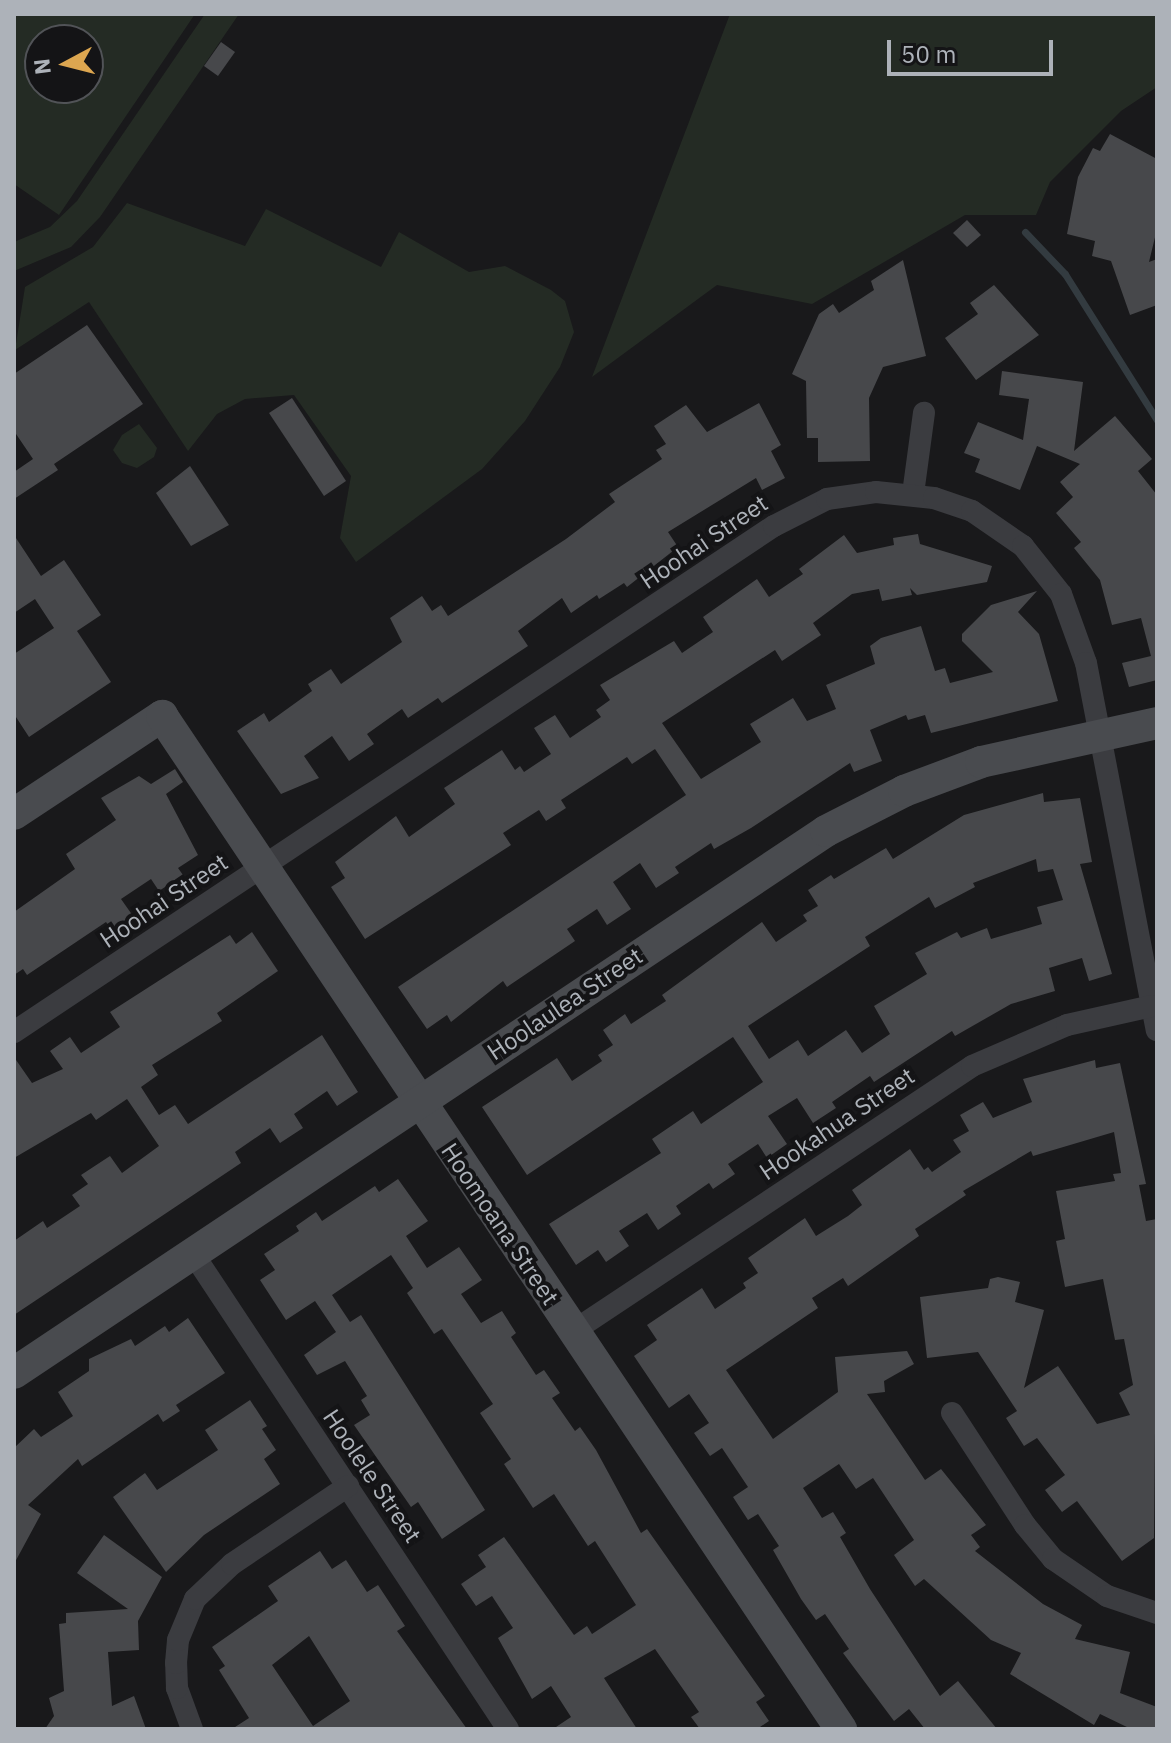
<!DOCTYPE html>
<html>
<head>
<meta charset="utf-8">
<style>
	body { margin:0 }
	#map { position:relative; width:1171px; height:1743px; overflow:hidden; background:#19191b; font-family:"IBM Plex Sans",sans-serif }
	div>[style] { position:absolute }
	.green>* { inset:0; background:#242b24 }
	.stream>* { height:7px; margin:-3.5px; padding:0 3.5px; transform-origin:3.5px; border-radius:3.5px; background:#333b40 }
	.building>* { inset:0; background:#47484b }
	.street>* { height:22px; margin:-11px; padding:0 11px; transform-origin:11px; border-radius:11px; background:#3b3c40 }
	.secondary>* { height:32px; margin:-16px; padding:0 16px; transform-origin:16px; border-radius:16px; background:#494b4f }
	span { translate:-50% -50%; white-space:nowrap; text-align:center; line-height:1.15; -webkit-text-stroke:8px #141416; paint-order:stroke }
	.street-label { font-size:24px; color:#adb2b9 }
	.frame { position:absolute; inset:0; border:16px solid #adb2b9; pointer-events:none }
	.north { position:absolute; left:24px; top:24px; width:80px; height:80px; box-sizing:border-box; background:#141416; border:2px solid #515357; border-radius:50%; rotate:263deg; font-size:22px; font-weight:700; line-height:32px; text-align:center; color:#adb2b9 }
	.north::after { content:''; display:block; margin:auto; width:28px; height:36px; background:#dca650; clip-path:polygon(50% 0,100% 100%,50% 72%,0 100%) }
	.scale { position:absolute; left:887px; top:40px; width:166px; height:36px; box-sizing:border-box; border:4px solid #adb2b9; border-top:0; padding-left:10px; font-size:24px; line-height:28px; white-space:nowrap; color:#adb2b9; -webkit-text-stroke:6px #141416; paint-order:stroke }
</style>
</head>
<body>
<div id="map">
	<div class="green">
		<i style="clip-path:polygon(evenodd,14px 14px,195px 14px,59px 215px,14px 184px,14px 14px,40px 40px,88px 40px,88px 88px,40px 88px,40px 40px)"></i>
		<i style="clip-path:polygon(205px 14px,239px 14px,100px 217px,71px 247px,14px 271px,14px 242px,50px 227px,77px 201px)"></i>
		<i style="clip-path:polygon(730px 14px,1157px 14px,1157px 87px,1121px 111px,1050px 182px,1036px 215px,965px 215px,812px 304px,717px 285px,592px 377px)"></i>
		<i style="clip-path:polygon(127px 203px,245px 246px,266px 209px,381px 267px,399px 232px,469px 272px,505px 266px,551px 290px,565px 301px,574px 332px,560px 367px,525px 421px,482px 469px,356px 562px,340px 538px,351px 476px,294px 395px,245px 399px,217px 414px,188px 451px,89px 302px,15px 350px,25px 287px,93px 247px)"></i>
		<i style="clip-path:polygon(139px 424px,157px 448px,154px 457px,137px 468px,122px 463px,113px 450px,122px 435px)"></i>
	</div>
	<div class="stream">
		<i style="left:1025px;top:232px;width:58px;rotate:46.4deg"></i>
		<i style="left:1065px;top:274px;width:173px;rotate:57.8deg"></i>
	</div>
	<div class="building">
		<i style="clip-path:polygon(221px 42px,235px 52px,218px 76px,204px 66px)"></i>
		<i style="clip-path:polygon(1110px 134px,1157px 159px,1157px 229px,1149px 262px,1157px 259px,1157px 305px,1130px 315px,1111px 261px,1092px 256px,1095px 241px,1067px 234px,1078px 177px,1093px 148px,1100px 151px)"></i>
		<i style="clip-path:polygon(967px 220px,981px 235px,967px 247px,953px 233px)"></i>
		<i style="clip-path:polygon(903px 260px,926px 356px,883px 367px,869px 398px,870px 461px,818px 462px,818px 438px,807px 438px,806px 381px,792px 374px,819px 314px,833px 304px,839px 313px,874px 290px,871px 281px)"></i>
		<i style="clip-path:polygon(994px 285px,1039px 335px,976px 380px,945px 338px,978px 314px,970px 303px)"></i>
		<i style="clip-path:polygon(87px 325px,143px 404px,54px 464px,58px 470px,14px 499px,14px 472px,33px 459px,14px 431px,14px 374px)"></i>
		<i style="clip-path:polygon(1002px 371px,1083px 382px,1074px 451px,1115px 416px,1152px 459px,1138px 471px,1157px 495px,1157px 680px,1129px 687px,1122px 663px,1151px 656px,1141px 618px,1112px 625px,1100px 580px,1074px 548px,1081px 542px,1056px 513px,1073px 497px,1060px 482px,1080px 464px,1037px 446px,1020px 490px,975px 472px,980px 459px,964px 453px,978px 422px,1023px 440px,1029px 399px,999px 395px)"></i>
		<i style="clip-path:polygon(292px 398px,346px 481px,324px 496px,269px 413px)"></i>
		<i style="clip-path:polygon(759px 403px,781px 445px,771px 451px,785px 478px,762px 490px,756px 478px,668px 532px,678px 547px,627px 587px,624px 583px,599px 599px,597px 595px,571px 613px,562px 598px,518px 631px,528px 646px,442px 703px,438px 698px,408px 718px,402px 709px,367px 734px,374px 744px,349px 761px,332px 736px,304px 756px,319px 778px,281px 794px,237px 731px,264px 713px,269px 722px,312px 691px,308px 684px,331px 669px,341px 684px,402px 642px,390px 618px,422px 596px,432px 611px,441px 605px,448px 616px,566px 539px,615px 502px,609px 494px,662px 459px,656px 450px,666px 444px,654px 426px,686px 405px,707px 432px)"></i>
		<i style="clip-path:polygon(190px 466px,229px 525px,191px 546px,156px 493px)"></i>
		<i style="clip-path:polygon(918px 534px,920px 544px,992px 566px,987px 582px,917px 595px,910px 588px,912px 595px,882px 601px,879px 589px,852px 594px,813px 623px,821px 635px,782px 661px,775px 650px,662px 723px,701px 779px,761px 742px,750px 724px,793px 698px,807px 721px,836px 709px,826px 685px,875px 664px,870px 646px,881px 638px,921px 626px,935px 671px,945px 668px,950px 683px,993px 672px,962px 641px,962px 634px,991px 605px,1037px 591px,1018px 612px,1039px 634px,1058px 701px,931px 733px,925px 715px,908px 720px,906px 715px,870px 730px,882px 761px,854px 772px,850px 763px,751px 828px,714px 849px,711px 843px,675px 867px,679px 873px,656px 888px,640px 863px,613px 882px,631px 909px,607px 925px,597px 909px,567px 929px,575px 941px,507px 987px,503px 981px,451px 1022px,447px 1015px,427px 1029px,398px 987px,686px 795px,655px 749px,632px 764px,627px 757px,561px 800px,566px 808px,546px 821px,539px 810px,503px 833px,511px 845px,365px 939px,331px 887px,345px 878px,335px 862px,396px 816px,409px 837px,455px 804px,444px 788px,502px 750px,515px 770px,520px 766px,524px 772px,551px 754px,534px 728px,555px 715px,570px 738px,601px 717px,596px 710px,610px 700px,600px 685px,674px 641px,682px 653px,713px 632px,703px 617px,757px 579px,769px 597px,803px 574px,799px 569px,844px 535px,857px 553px,894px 545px,893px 538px)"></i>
		<i style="clip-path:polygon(14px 535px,41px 576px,64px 560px,101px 615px,77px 631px,111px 682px,29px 737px,14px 714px,14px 654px,54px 628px,35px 599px,14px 613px)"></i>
		<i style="clip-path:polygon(175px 769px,183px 782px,166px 794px,198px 855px,178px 868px,183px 875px,159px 891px,151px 879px,121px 899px,133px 916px,112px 930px,106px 922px,27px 975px,23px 969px,14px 975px,14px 912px,75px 869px,66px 854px,116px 820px,101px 798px,139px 776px,151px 784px)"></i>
		<i style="clip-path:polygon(evenodd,1043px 793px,1044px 802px,1080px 798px,1092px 862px,1080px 864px,1112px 974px,1089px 981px,1082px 958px,1049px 968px,1055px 991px,1011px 1004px,955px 1036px,952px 1031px,874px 1082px,870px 1076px,832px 1102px,836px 1108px,813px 1123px,797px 1098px,768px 1116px,787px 1144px,767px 1158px,758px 1144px,728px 1164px,735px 1174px,713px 1189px,709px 1183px,676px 1206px,681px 1214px,658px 1230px,647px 1213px,619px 1231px,629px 1246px,606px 1262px,598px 1250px,576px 1265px,549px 1224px,661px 1153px,652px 1139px,693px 1111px,701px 1124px,763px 1082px,733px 1037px,527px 1175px,482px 1107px,557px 1058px,572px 1081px,602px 1061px,598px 1055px,613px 1045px,603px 1030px,625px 1014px,631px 1024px,666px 1001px,662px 995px,762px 922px,776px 942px,807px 921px,803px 915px,818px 906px,808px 890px,831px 875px,834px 879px,886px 848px,893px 859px,964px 815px,1043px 793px,1036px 859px,1038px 872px,1053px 869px,1063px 900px,1037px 907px,1042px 924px,991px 939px,987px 928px,961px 938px,957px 932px,915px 953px,927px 974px,874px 1006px,890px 1034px,862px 1053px,846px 1030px,808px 1056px,798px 1040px,769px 1059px,748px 1026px,870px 946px,865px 937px,929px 897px,935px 908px,975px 887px,973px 883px,1036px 859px)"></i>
		<i style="clip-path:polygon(252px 932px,278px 971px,217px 1013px,222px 1021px,152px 1065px,158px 1075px,141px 1087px,159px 1115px,175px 1105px,188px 1124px,322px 1035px,358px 1092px,337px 1106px,327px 1091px,294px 1114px,303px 1128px,280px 1143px,270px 1128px,235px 1152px,241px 1163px,14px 1315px,14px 1241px,43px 1221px,47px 1228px,80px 1206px,72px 1195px,88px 1184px,81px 1175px,110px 1156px,122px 1173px,159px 1146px,127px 1099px,96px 1120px,91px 1113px,14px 1158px,14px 1057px,32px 1083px,63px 1069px,50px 1051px,70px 1037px,81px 1053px,120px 1027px,110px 1012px,230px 935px,236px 944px)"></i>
		<i style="clip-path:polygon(1095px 1060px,1096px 1068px,1120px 1063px,1146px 1184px,1139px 1185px,1146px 1221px,1157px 1219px,1154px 1538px,1122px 1561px,1077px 1501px,1062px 1512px,1045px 1490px,1065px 1475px,1037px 1438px,1024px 1446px,1006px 1418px,1017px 1411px,978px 1352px,927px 1358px,920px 1297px,988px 1288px,990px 1279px,998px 1277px,1020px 1282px,1015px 1302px,1044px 1310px,1024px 1388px,1058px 1366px,1097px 1424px,1130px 1415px,1119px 1393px,1133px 1385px,1124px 1339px,1115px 1340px,1103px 1279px,1065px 1287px,1056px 1241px,1065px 1239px,1056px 1191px,1115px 1181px,1113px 1174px,1121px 1173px,1114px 1132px,1033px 1156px,1031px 1151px,963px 1191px,966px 1195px,915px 1229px,919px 1236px,848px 1286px,843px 1278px,812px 1298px,818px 1308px,726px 1370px,773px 1439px,838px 1392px,835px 1357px,907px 1351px,914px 1364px,884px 1381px,885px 1392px,867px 1394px,925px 1480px,941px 1469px,986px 1525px,971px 1535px,980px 1547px,975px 1551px,1043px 1604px,1082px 1625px,1075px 1639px,1130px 1652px,1120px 1693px,1157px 1707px,1157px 1729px,1131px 1729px,1100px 1714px,1094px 1725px,1010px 1674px,1021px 1653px,991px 1640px,924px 1579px,915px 1586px,894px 1555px,914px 1540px,873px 1478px,856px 1489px,839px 1464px,803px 1488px,822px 1518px,833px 1512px,846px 1533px,840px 1537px,870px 1589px,940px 1696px,958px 1681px,997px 1729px,925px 1729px,909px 1709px,894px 1721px,843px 1653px,849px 1649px,825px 1614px,816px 1620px,801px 1599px,773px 1550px,779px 1546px,758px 1514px,748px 1520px,733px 1497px,748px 1487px,722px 1448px,710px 1456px,694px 1433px,709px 1423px,689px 1394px,669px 1408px,634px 1356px,657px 1340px,647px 1325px,702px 1288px,715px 1309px,746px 1288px,743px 1283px,758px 1273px,748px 1258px,805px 1218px,816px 1236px,848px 1216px,862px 1205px,852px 1190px,910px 1149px,924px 1170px,928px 1167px,932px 1172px,961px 1152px,953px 1140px,969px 1131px,960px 1115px,983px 1102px,993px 1118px,1032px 1102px,1023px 1079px)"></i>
		<i style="clip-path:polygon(398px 1179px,428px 1221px,406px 1236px,427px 1268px,459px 1247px,482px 1280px,461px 1294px,481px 1323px,502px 1311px,516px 1333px,511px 1337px,536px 1375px,544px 1370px,560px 1393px,552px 1398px,575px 1431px,580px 1427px,596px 1450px,641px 1533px,647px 1529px,765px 1696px,756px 1702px,769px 1721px,757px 1729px,700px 1729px,691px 1717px,699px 1712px,655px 1649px,604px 1678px,637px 1729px,553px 1729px,571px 1717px,551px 1686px,532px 1699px,498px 1638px,513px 1628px,492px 1596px,476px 1606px,461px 1584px,486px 1567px,478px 1555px,504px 1537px,574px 1635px,587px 1626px,592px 1634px,636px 1605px,595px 1541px,588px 1546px,554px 1494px,533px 1508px,504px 1464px,511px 1459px,480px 1413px,493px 1404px,442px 1329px,434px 1334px,407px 1293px,413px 1288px,391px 1255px,332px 1295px,350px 1322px,361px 1315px,485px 1510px,442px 1539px,418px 1502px,411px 1507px,354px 1425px,370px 1415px,361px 1400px,367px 1396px,345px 1361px,317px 1375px,304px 1355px,336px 1332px,315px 1301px,286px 1320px,260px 1280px,275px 1270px,264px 1254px,299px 1231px,296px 1226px,316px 1212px,322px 1221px,375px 1186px,379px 1192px)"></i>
		<i style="clip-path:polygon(188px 1318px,225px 1373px,176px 1405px,180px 1411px,163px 1422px,158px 1414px,82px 1466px,78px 1459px,28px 1505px,41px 1514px,14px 1564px,14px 1448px,34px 1429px,41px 1437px,73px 1416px,58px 1392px,89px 1371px,89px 1359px,131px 1339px,135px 1346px,165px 1326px,169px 1332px)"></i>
		<i style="clip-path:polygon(250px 1400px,267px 1426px,262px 1429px,276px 1450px,264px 1459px,280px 1484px,204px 1535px,166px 1572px,113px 1497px,145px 1473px,157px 1490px,218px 1450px,205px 1430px)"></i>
		<i style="clip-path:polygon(104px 1535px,162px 1577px,138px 1621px,139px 1650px,108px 1652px,112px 1706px,134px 1696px,146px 1729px,45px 1729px,54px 1716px,49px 1698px,64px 1691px,59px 1624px,66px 1623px,66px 1613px,128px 1609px,77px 1573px)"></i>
		<i style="clip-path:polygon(evenodd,320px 1551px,332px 1569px,346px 1560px,367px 1592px,378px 1585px,405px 1626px,397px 1631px,467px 1729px,232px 1729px,249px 1718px,219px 1670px,225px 1666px,212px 1647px,278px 1601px,268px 1586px,320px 1551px,309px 1636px,350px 1701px,313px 1726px,272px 1665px,309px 1636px)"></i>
	</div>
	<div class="street">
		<i style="left:913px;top:494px;width:82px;rotate:-82.3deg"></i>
		<i style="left:14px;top:1032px;width:913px;rotate:-33.66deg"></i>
		<i style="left:774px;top:526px;width:59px;rotate:-27deg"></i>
		<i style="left:827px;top:499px;width:49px;rotate:-8.1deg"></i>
		<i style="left:876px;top:492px;width:58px;rotate:5.9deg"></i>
		<i style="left:934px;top:498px;width:40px;rotate:18.9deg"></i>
		<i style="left:972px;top:511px;width:62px;rotate:34.5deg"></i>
		<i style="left:1023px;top:546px;width:61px;rotate:51.6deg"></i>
		<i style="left:1061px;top:594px;width:73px;rotate:70.1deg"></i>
		<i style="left:1086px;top:663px;width:374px;rotate:79.1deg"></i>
		<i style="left:192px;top:1252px;width:572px;rotate:56.48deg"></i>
		<i style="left:572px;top:1332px;width:480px;rotate:-33.6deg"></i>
		<i style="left:972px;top:1066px;width:103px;rotate:-23.3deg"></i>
		<i style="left:1067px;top:1025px;width:87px;rotate:-12.6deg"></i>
		<i style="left:952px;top:1413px;width:134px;rotate:56.9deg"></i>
		<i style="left:1025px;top:1525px;width:44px;rotate:50.5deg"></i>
		<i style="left:1053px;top:1559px;width:65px;rotate:34.4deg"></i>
		<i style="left:1107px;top:1596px;width:53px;rotate:18.8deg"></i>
		<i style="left:192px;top:1729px;width:44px;rotate:-110.1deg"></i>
		<i style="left:177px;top:1688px;width:25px;rotate:-92deg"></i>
		<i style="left:176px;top:1663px;width:23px;rotate:-85deg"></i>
		<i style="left:178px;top:1640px;width:44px;rotate:-67.5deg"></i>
		<i style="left:195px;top:1599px;width:51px;rotate:-43.4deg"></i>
		<i style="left:232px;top:1564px;width:140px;rotate:-33.9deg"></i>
	</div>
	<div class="secondary">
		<i style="left:14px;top:814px;width:178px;rotate:-33.5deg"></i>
		<i style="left:162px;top:716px;width:1220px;rotate:56.17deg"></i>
		<i style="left:14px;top:1373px;width:976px;rotate:-33.72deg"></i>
		<i style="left:826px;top:831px;width:88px;rotate:-27.1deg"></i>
		<i style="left:904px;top:791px;width:82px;rotate:-20.6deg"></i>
		<i style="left:981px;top:762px;width:180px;rotate:-12.5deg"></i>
	</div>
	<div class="street-label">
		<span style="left:704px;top:542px;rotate:-34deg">Hoohai Street</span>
		<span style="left:164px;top:901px;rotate:-34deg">Hoohai Street</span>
		<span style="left:565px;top:1004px;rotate:-34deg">Hoolaulea Street</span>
		<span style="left:837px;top:1124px;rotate:-34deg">Hookahua Street</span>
		<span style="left:500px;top:1224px;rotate:56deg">Hoomoana Street</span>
		<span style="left:372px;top:1476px;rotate:56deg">Hoolele Street</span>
	</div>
	<div class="frame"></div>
	<div class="north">N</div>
	<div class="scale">50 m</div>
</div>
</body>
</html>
